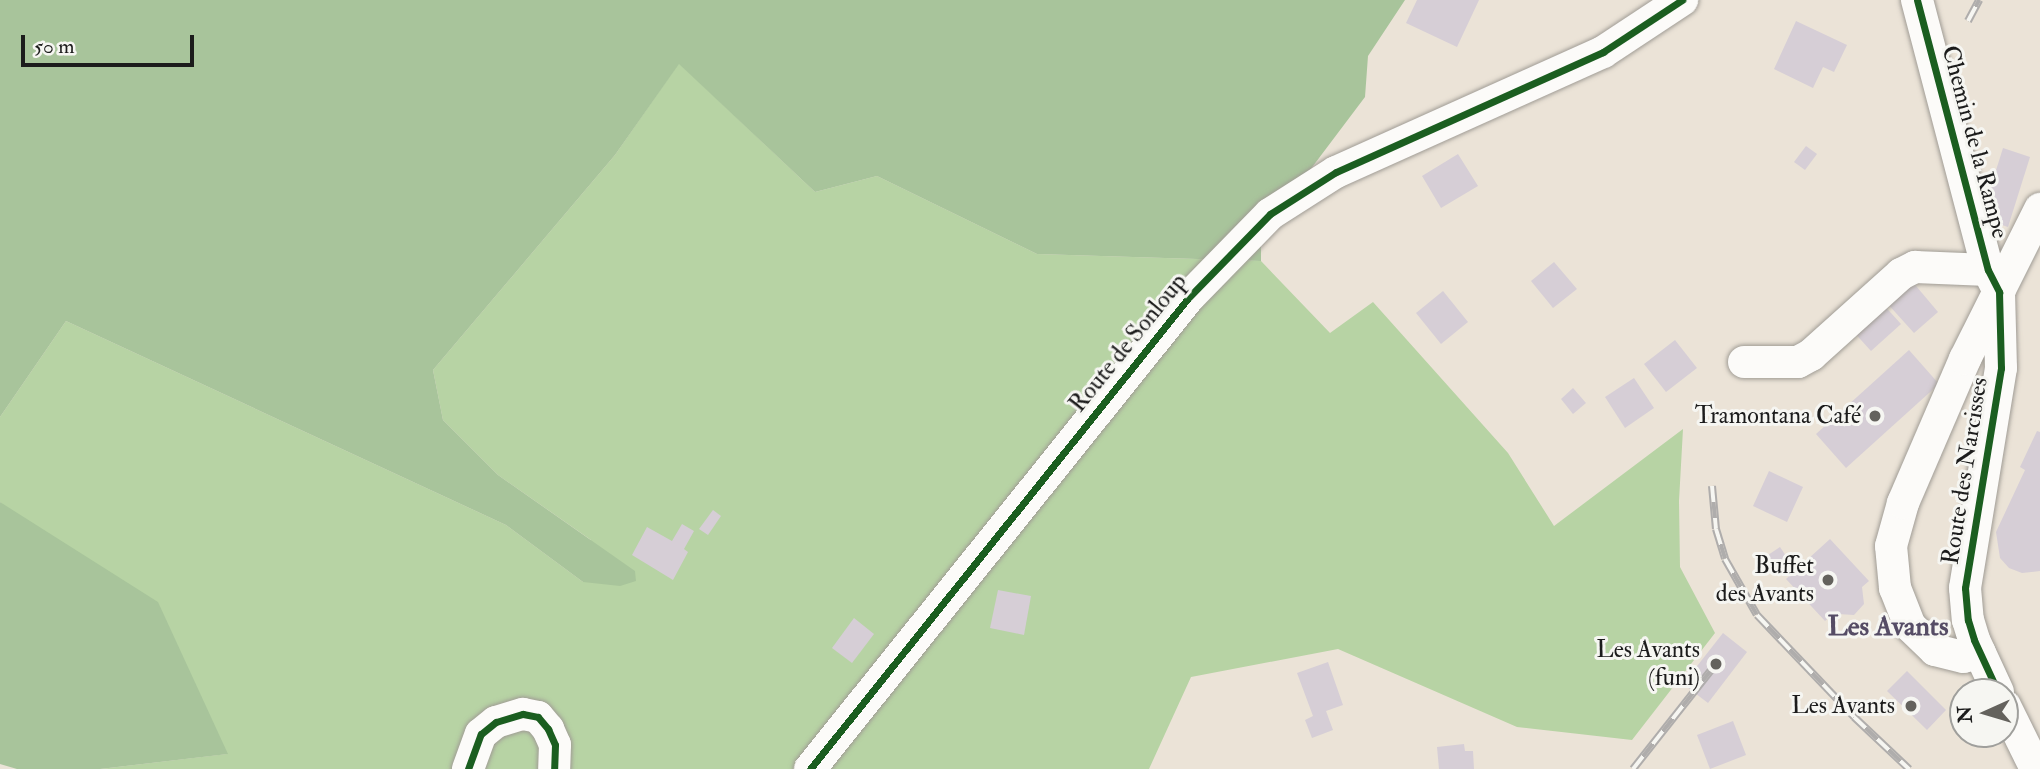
<!DOCTYPE html>
<html>
<head>
<meta charset="utf-8">
<style>
	body { margin:0 }
	#map { position:relative; width:2040px; height:769px; overflow:hidden; background:#ebe3d7; font-family:"IM FELL Double Pica",serif }
	div>[style] { position:absolute }
	.green>* { inset:0; background:#b7d3a4 }
	.forest>* { inset:0; background:#a8c49b }
	.building>* { inset:0; background:#d6ced6 }
	.roads { filter:drop-shadow(0 0 2px #a09c95) drop-shadow(0 0 2px #a09c95) }
	.minor>* { height:32px; margin:-16px; padding:0 16px; transform-origin:16px; border-radius:16px; background:#fcfbf9 }
	.rail>* { height:8px; margin-top:-4px; transform-origin:0; background:repeating-linear-gradient(90deg,#f6f6f2 0 16px,#afadac 0 32px); box-sizing:border-box; border-block:2px solid #afadac }
	.cycleway>* { height:7px; margin:-3.5px; padding:0 3.5px; transform-origin:3.5px; border-radius:3.5px; background:#1b5e20 }
	.dots>* { width:19px; height:19px; translate:-50% -50%; box-sizing:border-box; border:4px solid #f6f6f2; border-radius:50% }
	span { translate:-50% -50%; white-space:nowrap; text-align:center; line-height:1.15; -webkit-text-stroke:6px #f6f6f2; paint-order:stroke }
	.street-label { font-size:24px; color:#1c1c1c }
	.poi-label { font-size:24px; color:#1c1c1c }
	.right { translate:-100% -50%; text-align:right }
	.quarter-label { font-size:28px; color:#554c65; font-weight:700 }
	.north { position:absolute; left:1949px; top:678px; width:70px; height:70px; box-sizing:border-box; background:#f6f6f2; border:2px solid #9f9f9c; border-radius:50%; rotate:266deg; font-size:19px; font-weight:700; line-height:28px; text-align:center; color:#1c1c1c }
	.north::after { content:''; display:block; margin:auto; width:24px; height:32px; background:#64625d; clip-path:polygon(50% 0,100% 100%,50% 72%,0 100%) }
	.scale { position:absolute; left:21px; top:35px; width:173px; height:32px; box-sizing:border-box; border:4px solid #1c1c1c; border-top:0; padding-left:9px; font-size:21px; line-height:24px; white-space:nowrap; color:#1c1c1c; -webkit-text-stroke:5px #f6f6f2; paint-order:stroke }
</style>
</head>
<body>
<div id="map">
	<div class="green">
		<i style="clip-path:polygon(679px 63px,815px 192px,877px 176px,1037px 254px,1261px 261px,1330px 333px,1373px 302px,1508px 453px,1554px 526px,1683px 429px,1679px 501px,1680px 567px,1715px 633px,1632px 740px,1517px 727px,1338px 649px,1191px 677px,1149px 769px,100px 769px,227px 754px,0 502px,0 417px,66px 321px,506px 525px,583px 582px,591px 540px,498px 475px,443px 420px,433px 370px,615px 155px)"></i>
	</div>
	<div class="forest">
		<i style="clip-path:polygon(0 0,1405px 0,1368px 56px,1365px 97px,1261px 235px,1261px 261px,1037px 254px,877px 176px,815px 192px,679px 64px,615px 155px,433px 370px,443px 420px,498px 475px,635px 571px,636px 581px,620px 586px,583px 582px,506px 525px,66px 321px,0 417px)"></i>
		<i style="clip-path:polygon(0 502px,158px 602px,228px 754px,100px 769px,17px 769px,0 764px)"></i>
	</div>
	<div class="building">
		<i style="clip-path:polygon(1417px 0,1479px 0,1457px 47px,1406px 23px)"></i>
		<i style="clip-path:polygon(1796px 21px,1847px 45px,1834px 72px,1823px 67px,1813px 88px,1774px 69px)"></i>
		<i style="clip-path:polygon(1806px 146px,1817px 154px,1805px 170px,1794px 162px)"></i>
		<i style="clip-path:polygon(2003px 148px,2030px 157px,2008px 227px,1981px 218px)"></i>
		<i style="clip-path:polygon(1458px 154px,1478px 186px,1441px 208px,1422px 176px)"></i>
		<i style="clip-path:polygon(1554px 262px,1577px 289px,1553px 308px,1531px 281px)"></i>
		<i style="clip-path:polygon(1911px 280px,1938px 312px,1914px 333px,1886px 302px)"></i>
		<i style="clip-path:polygon(1443px 291px,1468px 322px,1441px 344px,1416px 313px)"></i>
		<i style="clip-path:polygon(1881px 302px,1901px 324px,1871px 351px,1851px 329px)"></i>
		<i style="clip-path:polygon(1675px 340px,1697px 368px,1666px 392px,1644px 364px)"></i>
		<i style="clip-path:polygon(1909px 350px,1939px 384px,1846px 468px,1816px 434px)"></i>
		<i style="clip-path:polygon(1634px 378px,1654px 408px,1625px 428px,1605px 397px)"></i>
		<i style="clip-path:polygon(1573px 388px,1586px 403px,1573px 414px,1561px 399px)"></i>
		<i style="clip-path:polygon(2037px 431px,2040px 432px,2040px 571px,2022px 573px,2009px 568px,2000px 558px,1996px 532px,2025px 470px,2020px 467px)"></i>
		<i style="clip-path:polygon(1769px 471px,1803px 487px,1787px 522px,1753px 506px)"></i>
		<i style="clip-path:polygon(713px 510px,721px 516px,708px 535px,699px 529px)"></i>
		<i style="clip-path:polygon(682px 524px,694px 531px,684px 549px,688px 552px,673px 580px,632px 555px,647px 527px,672px 541px)"></i>
		<i style="clip-path:polygon(1830px 539px,1869px 581px,1862px 587px,1864px 604px,1854px 615px,1838px 614px,1836px 611px,1825px 621px,1786px 579px)"></i>
		<i style="clip-path:polygon(1780px 547px,1790px 562px,1773px 574px,1762px 559px)"></i>
		<i style="clip-path:polygon(998px 590px,1031px 596px,1024px 635px,990px 628px)"></i>
		<i style="clip-path:polygon(854px 618px,874px 634px,852px 663px,832px 648px)"></i>
		<i style="clip-path:polygon(1723px 633px,1747px 652px,1708px 703px,1683px 684px)"></i>
		<i style="clip-path:polygon(1328px 662px,1343px 705px,1326px 711px,1333px 730px,1312px 738px,1305px 720px,1313px 716px,1297px 673px)"></i>
		<i style="clip-path:polygon(1907px 671px,1946px 710px,1927px 730px,1887px 691px)"></i>
		<i style="clip-path:polygon(1733px 721px,1746px 755px,1710px 769px,1697px 735px)"></i>
		<i style="clip-path:polygon(1464px 744px,1465px 751px,1473px 751px,1474px 769px,1439px 769px,1437px 747px)"></i>
	</div>
	<div class="roads">
		<div class="minor">
			<i style="left:1917px;top:0;width:279px;rotate:75.3deg"></i>
			<i style="left:1988px;top:270px;width:25px;rotate:63deg"></i>
			<i style="left:1999px;top:292px;width:76px;rotate:88.5deg"></i>
			<i style="left:2001px;top:368px;width:223px;rotate:99.3deg"></i>
			<i style="left:1965px;top:588px;width:32px;rotate:85deg"></i>
			<i style="left:1968px;top:620px;width:21px;rotate:73deg"></i>
			<i style="left:1974px;top:640px;width:57px;rotate:65.2deg"></i>
			<i style="left:1744px;top:362px;width:54px"></i>
			<i style="left:1798px;top:362px;width:15px;rotate:-28deg"></i>
			<i style="left:1811px;top:355px;width:121px;rotate:-42deg"></i>
			<i style="left:1901px;top:274px;width:16px;rotate:-27deg"></i>
			<i style="left:1915px;top:267px;width:73px;rotate:2.4deg"></i>
			<i style="left:1980px;top:653px;width:17px;rotate:167deg"></i>
			<i style="left:1963px;top:657px;width:29px;rotate:-166deg"></i>
			<i style="left:1935px;top:650px;width:35px;rotate:-136deg"></i>
			<i style="left:1910px;top:626px;width:41px;rotate:-111.5deg"></i>
			<i style="left:1895px;top:588px;width:42px;rotate:-95.4deg"></i>
			<i style="left:1891px;top:546px;width:45px;rotate:-74.4deg"></i>
			<i style="left:1903px;top:503px;width:157px;rotate:-66.7deg"></i>
			<i style="left:1965px;top:359px;width:168px;rotate:-63.4deg"></i>
			<i style="left:2005px;top:706px;width:70px;rotate:63.8deg"></i>
			<i style="left:468px;top:769px;width:37px;rotate:-70deg"></i>
			<i style="left:481px;top:734px;width:19px;rotate:-39deg"></i>
			<i style="left:496px;top:722px;width:28px;rotate:-17deg"></i>
			<i style="left:523px;top:714px;width:15px;rotate:11deg"></i>
			<i style="left:538px;top:717px;width:16px;rotate:50deg"></i>
			<i style="left:548px;top:729px;width:17px;rotate:66deg"></i>
			<i style="left:555px;top:745px;width:24px;rotate:92deg"></i>
			<i style="left:810px;top:769px;width:605px;rotate:-51.24deg"></i>
			<i style="left:1189px;top:297px;width:116px;rotate:-45.7deg"></i>
			<i style="left:1270px;top:214px;width:78px;rotate:-32.5deg"></i>
			<i style="left:1336px;top:172px;width:293px;rotate:-24.2deg"></i>
			<i style="left:1603px;top:52px;width:95px;rotate:-33.4deg"></i>
		</div>
	</div>
	<div class="rail">
		<i style="left:1968px;top:21px;width:24px;rotate:-62deg"></i>
		<i style="left:1712px;top:486px;width:43px;rotate:84.7deg"></i>
		<i style="left:1716px;top:529px;width:31px;rotate:73deg"></i>
		<i style="left:1725px;top:559px;width:64px;rotate:60.3deg"></i>
		<i style="left:1757px;top:615px;width:141px;rotate:46.4deg"></i>
		<i style="left:1854px;top:717px;width:76px;rotate:43.4deg"></i>
		<i style="left:1633px;top:769px;width:134px;rotate:-51.7deg"></i>
	</div>
	<div class="cycleway">
		<i style="left:1917px;top:0;width:279px;rotate:75.3deg"></i>
		<i style="left:1988px;top:270px;width:25px;rotate:63deg"></i>
		<i style="left:1999px;top:292px;width:76px;rotate:88.5deg"></i>
		<i style="left:2001px;top:368px;width:223px;rotate:99.3deg"></i>
		<i style="left:1965px;top:588px;width:32px;rotate:85deg"></i>
		<i style="left:1968px;top:620px;width:21px;rotate:73deg"></i>
		<i style="left:1974px;top:640px;width:57px;rotate:65.2deg"></i>
		<i style="left:468px;top:769px;width:37px;rotate:-70deg"></i>
		<i style="left:481px;top:734px;width:19px;rotate:-39deg"></i>
		<i style="left:496px;top:722px;width:28px;rotate:-17deg"></i>
		<i style="left:523px;top:714px;width:15px;rotate:11deg"></i>
		<i style="left:538px;top:717px;width:16px;rotate:50deg"></i>
		<i style="left:548px;top:729px;width:17px;rotate:66deg"></i>
		<i style="left:555px;top:745px;width:24px;rotate:92deg"></i>
		<i style="left:810px;top:769px;width:605px;rotate:-51.24deg"></i>
		<i style="left:1189px;top:297px;width:116px;rotate:-45.7deg"></i>
		<i style="left:1270px;top:214px;width:78px;rotate:-32.5deg"></i>
		<i style="left:1336px;top:172px;width:293px;rotate:-24.2deg"></i>
		<i style="left:1603px;top:52px;width:95px;rotate:-33.4deg"></i>
	</div>
	<div class="dots">
		<i style="left:1875px;top:416px;background:#64625d"></i>
		<i style="left:1828px;top:580px;background:#64625d"></i>
		<i style="left:1716px;top:664px;background:#64625d"></i>
		<i style="left:1911px;top:706px;background:#64625d"></i>
	</div>
	<div class="street-label">
		<span style="left:1975px;top:142px;rotate:75deg">Chemin de la Rampe</span>
		<span style="left:1128px;top:343px;rotate:-51deg">Route de Sonloup</span>
		<span style="left:1965px;top:471px;rotate:-81deg">Route des Narcisses</span>
	</div>
	<div class="poi-label">
		<span class="right" style="left:1861px;top:416px">Tramontana Café</span>
		<span class="right" style="left:1814px;top:580px">Buffet<br>des Avants</span>
		<span class="right" style="left:1700px;top:664px">Les Avants<br>(funi)</span>
		<span class="right" style="left:1895px;top:706px">Les Avants</span>
	</div>
	<div class="quarter-label">
		<span style="left:1888px;top:627px">Les Avants</span>
	</div>
	<div class="north">N</div>
	<div class="scale">50 m</div>
</div>
</body>
</html>
